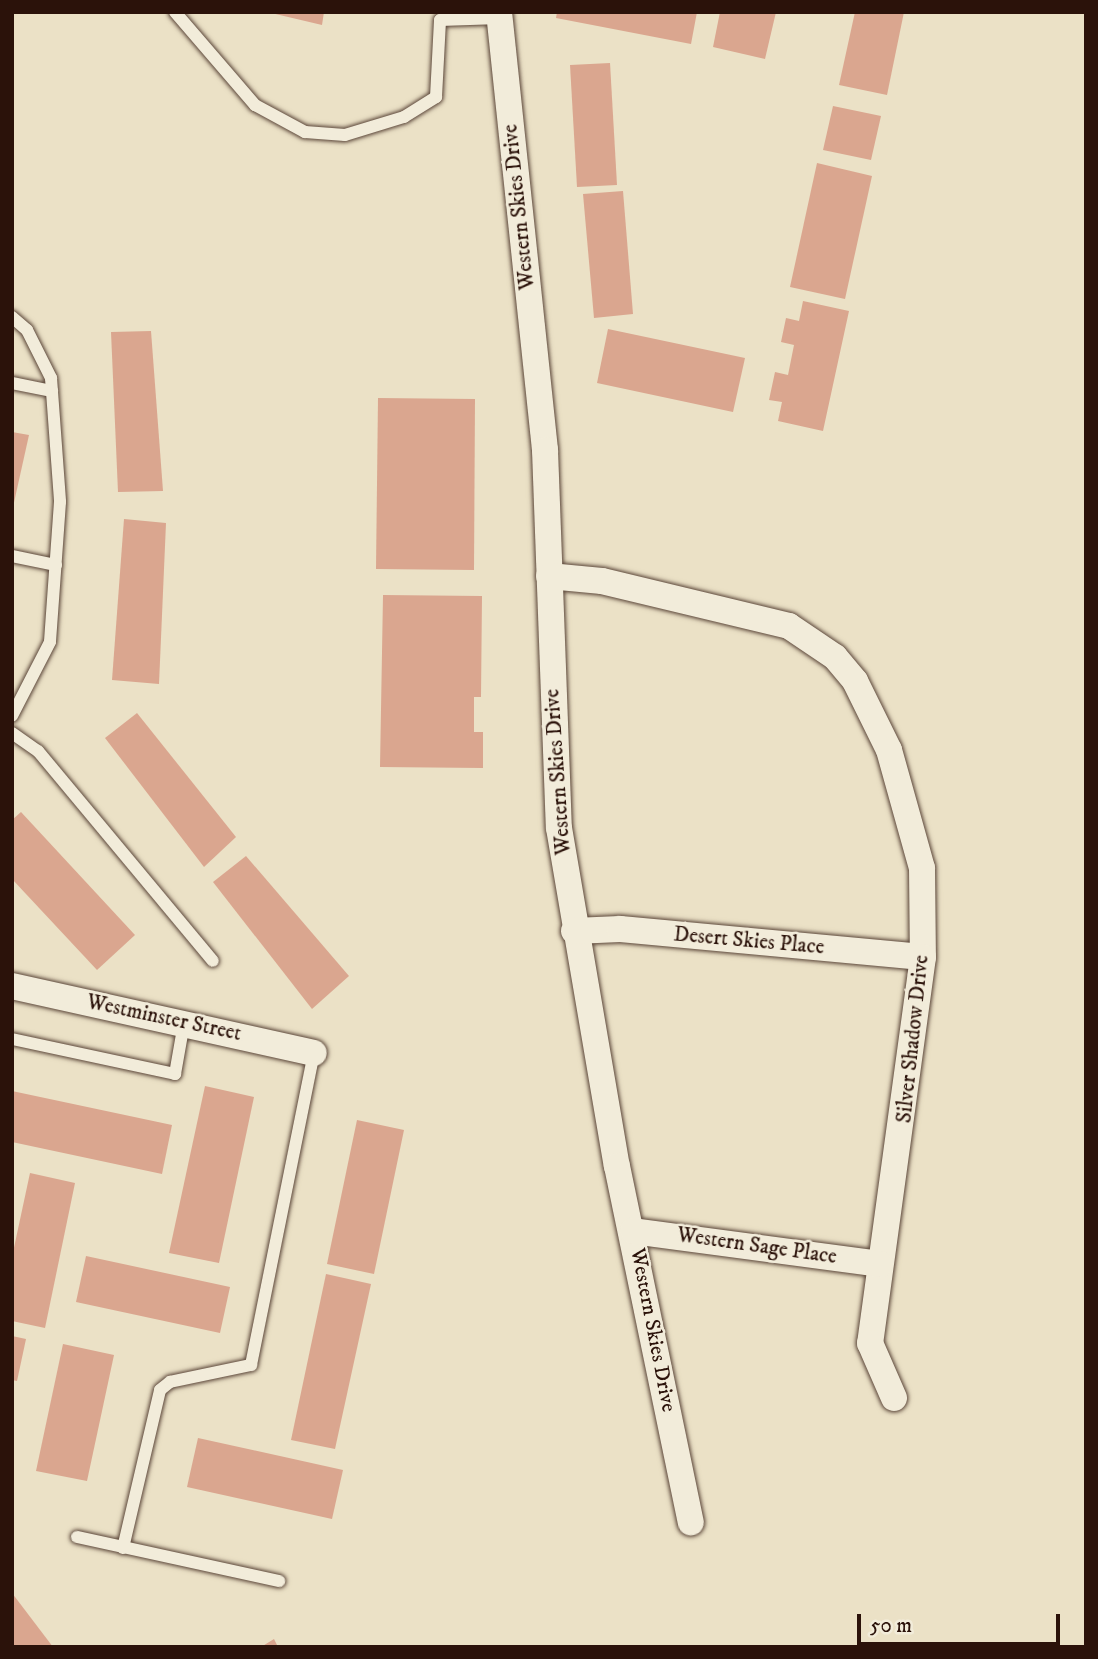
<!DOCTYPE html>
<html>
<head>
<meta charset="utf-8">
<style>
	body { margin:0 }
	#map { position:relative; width:1098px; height:1659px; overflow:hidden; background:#ebe1c6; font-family:"IM FELL DW Pica",serif }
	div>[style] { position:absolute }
	.building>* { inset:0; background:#daa68f }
	.roads { filter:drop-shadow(0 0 2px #5b4639) drop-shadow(0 0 2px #5b4639) }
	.lane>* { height:12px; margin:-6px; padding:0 6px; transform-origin:6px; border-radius:6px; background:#f2ecda }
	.street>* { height:26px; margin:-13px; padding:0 13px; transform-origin:13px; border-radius:13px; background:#f2ecda }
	span { translate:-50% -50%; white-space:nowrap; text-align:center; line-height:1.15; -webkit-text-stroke:5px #f2ecda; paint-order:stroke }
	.street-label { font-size:21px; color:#2b120a }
	.frame { position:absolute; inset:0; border:14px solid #2b120a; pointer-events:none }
	.scale { position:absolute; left:857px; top:1614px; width:203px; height:32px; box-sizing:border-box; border:4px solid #2b120a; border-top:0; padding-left:9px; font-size:21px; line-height:24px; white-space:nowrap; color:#2b120a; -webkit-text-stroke:5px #f2ecda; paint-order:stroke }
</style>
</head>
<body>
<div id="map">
	<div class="building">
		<i style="clip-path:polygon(267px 12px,324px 12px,322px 25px)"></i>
		<i style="clip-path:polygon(557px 12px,697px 12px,691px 44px,556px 18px)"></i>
		<i style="clip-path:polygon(720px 12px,776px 12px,765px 59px,713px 47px)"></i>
		<i style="clip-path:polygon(855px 12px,904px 12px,887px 95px,839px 85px)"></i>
		<i style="clip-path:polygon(610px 63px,617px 185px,577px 187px,570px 65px)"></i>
		<i style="clip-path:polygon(833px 106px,881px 116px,871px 160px,823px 150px)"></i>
		<i style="clip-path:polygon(817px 163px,872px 176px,845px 299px,790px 287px)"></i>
		<i style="clip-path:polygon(623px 191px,633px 314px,594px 318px,583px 194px)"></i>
		<i style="clip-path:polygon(803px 301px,849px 311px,823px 431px,778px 421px,782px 402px,769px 400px,775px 372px,788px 375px,794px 345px,781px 342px,786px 318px,799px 321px)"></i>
		<i style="clip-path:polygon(608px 329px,745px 358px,733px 412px,597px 383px)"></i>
		<i style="clip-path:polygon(151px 331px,163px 491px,118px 492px,111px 332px)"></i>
		<i style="clip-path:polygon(378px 398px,475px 399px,474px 570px,376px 569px)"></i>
		<i style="clip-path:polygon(12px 432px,29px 435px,13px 507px,12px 507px)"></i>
		<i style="clip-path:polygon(124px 519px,166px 523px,159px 684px,112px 680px)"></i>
		<i style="clip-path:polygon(383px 595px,482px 596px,481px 697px,474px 697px,474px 732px,483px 732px,483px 768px,380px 767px)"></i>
		<i style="clip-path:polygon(137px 713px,236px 837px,204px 867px,105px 738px)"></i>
		<i style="clip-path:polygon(21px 812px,135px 935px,97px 970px,12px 879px,12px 820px)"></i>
		<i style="clip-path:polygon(246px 856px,349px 976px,312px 1009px,213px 882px)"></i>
		<i style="clip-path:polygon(205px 1086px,254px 1097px,219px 1263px,169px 1253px)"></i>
		<i style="clip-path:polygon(12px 1091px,172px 1125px,162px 1174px,12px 1142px)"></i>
		<i style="clip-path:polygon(357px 1120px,404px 1130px,374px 1274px,327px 1264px)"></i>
		<i style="clip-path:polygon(30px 1173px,75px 1183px,45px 1328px,12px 1321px,12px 1257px)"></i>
		<i style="clip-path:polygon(86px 1256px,230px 1287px,220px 1333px,76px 1302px)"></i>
		<i style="clip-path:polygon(326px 1274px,371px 1284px,335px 1449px,291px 1440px)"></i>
		<i style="clip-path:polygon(12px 1336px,26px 1339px,17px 1381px,12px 1380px)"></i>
		<i style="clip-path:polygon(63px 1344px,114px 1355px,87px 1481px,36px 1471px)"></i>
		<i style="clip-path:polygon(198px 1438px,343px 1470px,332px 1519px,187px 1487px)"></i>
		<i style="clip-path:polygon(12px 1593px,53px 1647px,12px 1647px)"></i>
		<i style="clip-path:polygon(274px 1639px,278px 1647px,261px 1647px)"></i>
	</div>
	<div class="roads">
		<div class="lane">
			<i style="left:175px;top:12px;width:123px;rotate:49.3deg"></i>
			<i style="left:255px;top:105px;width:57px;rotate:28.4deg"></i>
			<i style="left:305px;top:132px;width:40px;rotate:4.3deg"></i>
			<i style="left:345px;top:135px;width:62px;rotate:-17deg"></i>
			<i style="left:404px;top:117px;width:38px;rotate:-32deg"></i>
			<i style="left:436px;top:97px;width:77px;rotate:-87deg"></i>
			<i style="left:440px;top:20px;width:60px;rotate:-1.9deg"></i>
			<i style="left:12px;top:317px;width:20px;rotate:41deg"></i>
			<i style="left:27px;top:330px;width:54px;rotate:63.4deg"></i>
			<i style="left:51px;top:378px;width:124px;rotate:85.8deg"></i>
			<i style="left:60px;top:502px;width:140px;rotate:94.1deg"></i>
			<i style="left:50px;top:642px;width:83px;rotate:117.2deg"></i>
			<i style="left:12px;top:383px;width:41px;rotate:11.3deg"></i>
			<i style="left:12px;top:556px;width:45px;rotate:11.6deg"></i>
			<i style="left:12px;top:733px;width:32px;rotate:35deg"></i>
			<i style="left:38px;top:751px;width:273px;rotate:50.2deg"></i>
			<i style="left:12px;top:1039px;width:167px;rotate:12.1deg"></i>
			<i style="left:175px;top:1074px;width:52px;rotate:-80deg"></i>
			<i style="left:77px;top:1537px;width:207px;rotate:12.3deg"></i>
			<i style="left:123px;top:1548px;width:162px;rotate:-76.8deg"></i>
			<i style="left:160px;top:1390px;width:13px;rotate:-39deg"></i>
			<i style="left:170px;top:1382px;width:83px;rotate:-11.9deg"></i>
			<i style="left:251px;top:1365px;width:318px;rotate:-78.6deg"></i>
		</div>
		<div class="street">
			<i style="left:499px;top:12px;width:440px;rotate:84deg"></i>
			<i style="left:545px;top:450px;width:378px;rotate:87.9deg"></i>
			<i style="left:559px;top:828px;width:343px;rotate:80.3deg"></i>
			<i style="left:617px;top:1166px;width:364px;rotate:78.3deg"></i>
			<i style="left:549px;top:576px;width:53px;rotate:5.4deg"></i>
			<i style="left:602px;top:581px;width:192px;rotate:13.5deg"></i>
			<i style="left:789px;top:626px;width:55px;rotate:34deg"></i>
			<i style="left:835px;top:657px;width:31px;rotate:50deg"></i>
			<i style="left:855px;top:681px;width:77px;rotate:63.8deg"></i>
			<i style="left:889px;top:750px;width:123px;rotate:74.4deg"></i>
			<i style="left:922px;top:868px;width:89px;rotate:89.4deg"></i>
			<i style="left:923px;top:957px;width:390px;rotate:97.8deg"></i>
			<i style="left:870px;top:1343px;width:60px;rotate:66.4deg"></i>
			<i style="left:574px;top:931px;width:46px;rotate:-2.5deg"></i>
			<i style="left:620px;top:929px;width:304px;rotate:5.3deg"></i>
			<i style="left:12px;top:986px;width:309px;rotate:12.5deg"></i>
			<i style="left:633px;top:1231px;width:249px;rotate:7.6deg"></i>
		</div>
	</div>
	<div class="street-label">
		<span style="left:519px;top:207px;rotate:-96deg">Western Skies Drive</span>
		<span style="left:558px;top:772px;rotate:-94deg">Western Skies Drive</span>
		<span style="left:749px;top:941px;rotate:5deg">Desert Skies Place</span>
		<span style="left:164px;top:1018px;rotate:12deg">Westminster Street</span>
		<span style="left:913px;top:1039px;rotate:-84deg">Silver Shadow Drive</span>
		<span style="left:757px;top:1246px;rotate:8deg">Western Sage Place</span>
		<span style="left:653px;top:1330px;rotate:79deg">Western Skies Drive</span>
	</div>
	<div class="frame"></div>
	<div class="scale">50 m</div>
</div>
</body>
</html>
